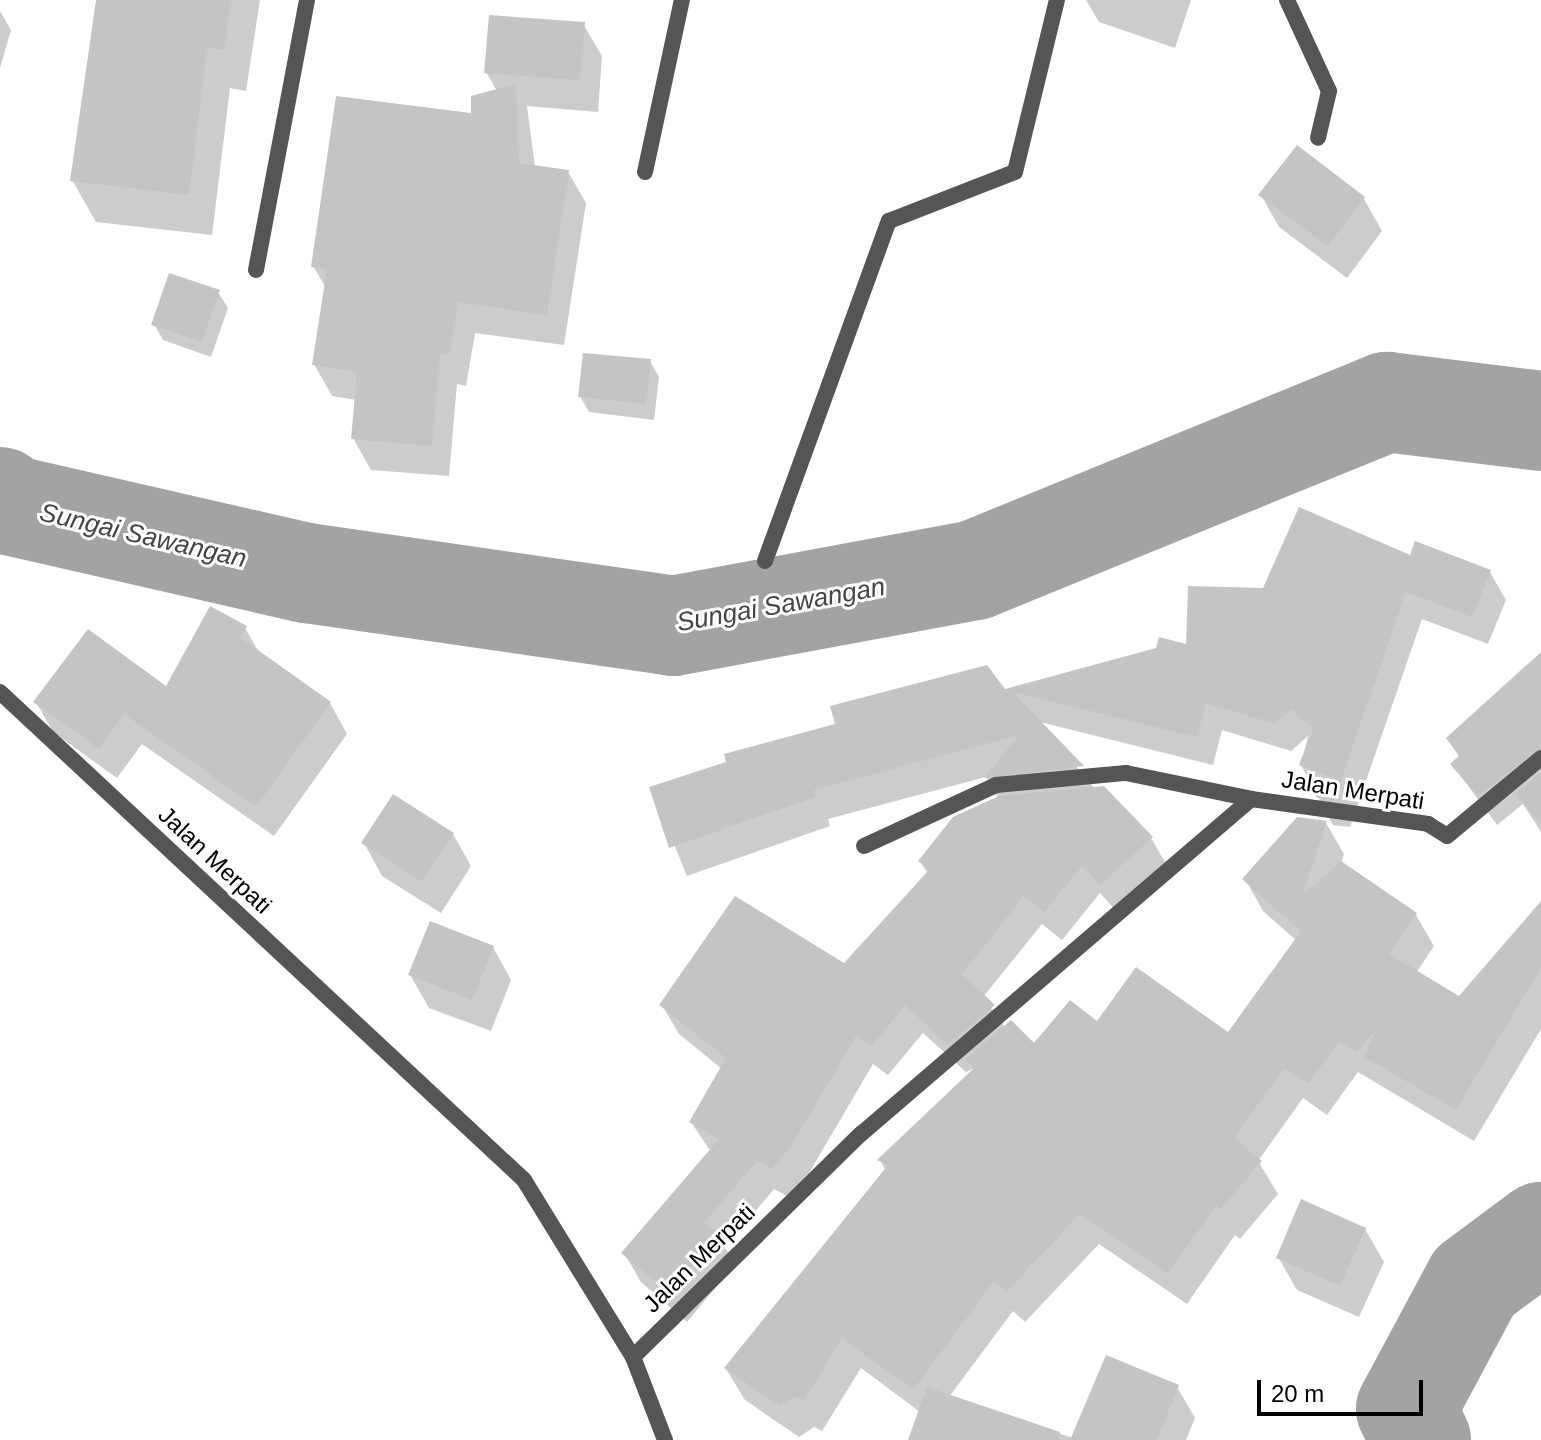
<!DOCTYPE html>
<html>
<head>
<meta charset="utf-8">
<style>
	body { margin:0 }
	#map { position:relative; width:1541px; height:1440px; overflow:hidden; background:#fff; font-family:Helvetica,sans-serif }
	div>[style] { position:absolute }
	.shadow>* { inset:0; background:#0003 }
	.river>* { height:100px; margin:-50px; padding:0 50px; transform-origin:50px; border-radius:50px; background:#a3a3a3 }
	.building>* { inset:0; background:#c4c4c4 }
	.minor>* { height:16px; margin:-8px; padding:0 8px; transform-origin:8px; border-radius:8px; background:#555 }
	span { translate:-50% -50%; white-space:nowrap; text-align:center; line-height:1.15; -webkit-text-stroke:6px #fff; paint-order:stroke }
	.street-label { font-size:24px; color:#000 }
	.water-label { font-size:26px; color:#444; font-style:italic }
	.scale { position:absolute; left:1257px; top:1380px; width:166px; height:36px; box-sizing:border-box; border:4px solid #000; border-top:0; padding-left:10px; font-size:24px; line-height:28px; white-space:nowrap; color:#000; -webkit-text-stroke:6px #fff; paint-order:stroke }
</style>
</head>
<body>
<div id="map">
	<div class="shadow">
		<i style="clip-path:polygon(98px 0,260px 0,246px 91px,230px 88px,212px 235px,96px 222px,72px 180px)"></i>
		<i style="clip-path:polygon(1086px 0,1191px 0,1175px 48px,1099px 22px)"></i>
		<i style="clip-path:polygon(0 11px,11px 30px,0 68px)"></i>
		<i style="clip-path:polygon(583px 24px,602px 56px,598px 112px,527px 106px,535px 167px,568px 172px,586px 203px,564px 345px,475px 333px,466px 386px,457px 384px,449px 476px,371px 470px,353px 438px,356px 400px,332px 396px,314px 364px,326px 288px,313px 266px,497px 91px,486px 72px)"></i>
		<i style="clip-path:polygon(1261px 195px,1364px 199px,1382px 231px,1347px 278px,1279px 227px)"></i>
		<i style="clip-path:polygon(218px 292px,228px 308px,211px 357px,163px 340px,154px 324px)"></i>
		<i style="clip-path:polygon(650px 361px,659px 377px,654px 420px,589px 412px,580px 396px)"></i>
		<i style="clip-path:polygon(1411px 558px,1490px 572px,1506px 600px,1488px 644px,1422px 619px,1350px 827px,1333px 825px,1301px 765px,1308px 736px,1291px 751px,1222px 730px,1213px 765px,1040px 722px,1095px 789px,1151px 838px,1168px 867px,1118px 913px,1100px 893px,1062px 940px,1042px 924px,983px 997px,1005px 1027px,1035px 1046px,1097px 1024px,1229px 1035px,1297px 941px,1263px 911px,1245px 879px,1326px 823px,1344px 854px,1341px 863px,1416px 915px,1434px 946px,1416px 973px,1459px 999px,1541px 936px,1541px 1029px,1474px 1141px,1358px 1072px,1327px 1115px,1303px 1098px,1258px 1161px,1278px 1194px,1240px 1239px,1235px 1235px,1187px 1304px,1099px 1244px,1025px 1322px,1013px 1311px,949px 1397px,1073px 1438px,1177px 1387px,1195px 1418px,1186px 1440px,910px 1440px,920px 1412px,861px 1368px,822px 1431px,814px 1427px,799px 1437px,745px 1400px,726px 1369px,886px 1171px,880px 1160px,979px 1066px,966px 1072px,923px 1033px,888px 1075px,873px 1064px,809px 1173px,789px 1197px,774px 1189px,725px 1247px,735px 1264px,687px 1322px,641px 1282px,624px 1253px,711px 1152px,691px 1122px,722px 1069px,679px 1034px,662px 1005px,845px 966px,928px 874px,920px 861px,998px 798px,986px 777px,828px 819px,830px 826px,687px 876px,651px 788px,1187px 646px,1264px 590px)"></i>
		<i style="clip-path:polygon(245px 628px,260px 654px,330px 703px,347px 734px,274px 836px,142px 744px,117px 778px,53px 732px,36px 702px,166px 689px)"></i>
		<i style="clip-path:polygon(1541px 654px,1541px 832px,1523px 804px,1497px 825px,1452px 764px,1460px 758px,1449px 738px)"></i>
		<i style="clip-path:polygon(453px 834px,471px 866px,441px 913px,382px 876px,364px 843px)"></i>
		<i style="clip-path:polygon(493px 947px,511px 980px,491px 1031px,429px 1008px,410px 975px)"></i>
		<i style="clip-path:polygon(1365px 1229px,1384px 1262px,1359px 1317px,1297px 1290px,1278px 1257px)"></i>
	</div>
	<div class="river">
		<i style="left:0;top:497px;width:12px;rotate:42deg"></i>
		<i style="left:9px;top:505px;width:306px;rotate:12.9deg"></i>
		<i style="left:307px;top:573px;width:370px;rotate:8.2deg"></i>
		<i style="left:673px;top:626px;width:307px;rotate:-10.5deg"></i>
		<i style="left:975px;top:570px;width:445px;rotate:-22.2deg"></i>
		<i style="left:1387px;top:402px;width:155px;rotate:7deg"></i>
		<i style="left:1421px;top:1440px;width:34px;rotate:-116deg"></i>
		<i style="left:1406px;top:1409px;width:144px;rotate:-61.8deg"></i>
		<i style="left:1474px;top:1282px;width:84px;rotate:-36.7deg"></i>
	</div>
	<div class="building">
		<i style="clip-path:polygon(96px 0,231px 0,224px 50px,207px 48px,189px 195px,70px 181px)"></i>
		<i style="clip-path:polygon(489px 15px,585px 22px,580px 80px,484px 73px)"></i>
		<i style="clip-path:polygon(516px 84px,519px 163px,569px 170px,547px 315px,458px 302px,449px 355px,440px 354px,432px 446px,351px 439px,357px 372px,312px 365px,327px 269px,311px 267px,336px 96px,471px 113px,471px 96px)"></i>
		<i style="clip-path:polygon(1297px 145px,1365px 197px,1328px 246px,1258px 195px)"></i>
		<i style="clip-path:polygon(169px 273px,220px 290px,202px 342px,151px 325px)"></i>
		<i style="clip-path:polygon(583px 353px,651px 359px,646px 404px,578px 397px)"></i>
		<i style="clip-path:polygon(1299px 507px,1410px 555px,1415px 541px,1491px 570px,1472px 617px,1406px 592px,1334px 800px,1315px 797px,1332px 777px,1299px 765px,1313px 729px,1291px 709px,1275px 724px,1206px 703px,1197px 737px,1013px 692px,1084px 766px,984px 778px,1019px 735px,814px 790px,815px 797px,669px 848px,649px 787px,726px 762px,724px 754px,835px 724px,830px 706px,987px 665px,1005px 689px,1156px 648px,1159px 637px,1186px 644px,1188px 586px,1263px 588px)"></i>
		<i style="clip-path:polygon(210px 606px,247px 626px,241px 638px,331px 702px,256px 807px,124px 714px,99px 749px,33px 702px,88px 629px,166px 686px)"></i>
		<i style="clip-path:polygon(1541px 652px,1541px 747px,1478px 796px,1450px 764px,1459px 756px,1446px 738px)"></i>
		<i style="clip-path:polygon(1541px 772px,1541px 824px,1515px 794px)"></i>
		<i style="clip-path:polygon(1104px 786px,1153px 837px,1100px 885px,1082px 866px,1044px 912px,1024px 896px,962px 974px,995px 1005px,948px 1045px,905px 1005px,871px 1047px,856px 1036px,793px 1143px,772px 1169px,757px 1161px,704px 1223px,719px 1233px,670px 1294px,621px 1253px,719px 1139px,689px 1122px,726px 1058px,659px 1005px,735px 896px,844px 963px,929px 870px,918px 861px,953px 817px,999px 796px)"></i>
		<i style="clip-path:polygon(393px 794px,454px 833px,422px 882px,361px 843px)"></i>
		<i style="clip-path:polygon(1297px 817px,1327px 821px,1302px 896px,1341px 861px,1417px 913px,1389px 954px,1459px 996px,1541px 901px,1541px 968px,1456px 1110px,1364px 1057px,1376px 1030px,1357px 1052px,1339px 1042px,1308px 1084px,1284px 1068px,1234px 1138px,1262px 1161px,1221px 1209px,1216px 1205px,1168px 1274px,1080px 1214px,1006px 1292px,994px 1281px,913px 1390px,842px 1338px,804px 1400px,795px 1396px,780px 1406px,724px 1368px,888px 1165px,877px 1160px,974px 1068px,965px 1060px,1011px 1020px,1034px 1043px,1070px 1000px,1097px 1021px,1136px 967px,1228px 1032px,1301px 931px,1242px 879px)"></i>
		<i style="clip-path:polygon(430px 921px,494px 946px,472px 1000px,408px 975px)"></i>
		<i style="clip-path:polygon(1301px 1199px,1366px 1228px,1340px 1286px,1276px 1258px)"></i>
		<i style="clip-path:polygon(1106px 1355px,1179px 1385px,1157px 1440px,1070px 1440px)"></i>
		<i style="clip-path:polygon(927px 1387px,1060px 1432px,1059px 1440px,908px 1440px)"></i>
	</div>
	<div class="minor">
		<i style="left:1287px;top:0;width:100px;rotate:65.2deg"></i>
		<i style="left:1329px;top:91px;width:48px;rotate:103.2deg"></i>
		<i style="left:645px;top:172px;width:176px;rotate:-77.9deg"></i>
		<i style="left:256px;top:270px;width:275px;rotate:-79.3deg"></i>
		<i style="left:765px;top:561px;width:362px;rotate:-70deg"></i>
		<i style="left:889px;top:221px;width:135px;rotate:-21.3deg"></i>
		<i style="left:1015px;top:172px;width:177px;rotate:-76.3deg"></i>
		<i style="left:0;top:692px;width:716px;rotate:42.96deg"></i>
		<i style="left:524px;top:1180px;width:208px;rotate:58.4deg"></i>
		<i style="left:633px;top:1357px;width:89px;rotate:68.9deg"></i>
		<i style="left:864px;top:846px;width:145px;rotate:-24.8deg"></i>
		<i style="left:996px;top:785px;width:131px;rotate:-5.3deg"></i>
		<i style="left:1126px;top:773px;width:128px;rotate:11.7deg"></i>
		<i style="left:633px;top:1357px;width:319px;rotate:-44.4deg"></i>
		<i style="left:861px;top:1134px;width:514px;rotate:-40.66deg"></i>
		<i style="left:1251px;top:799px;width:179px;rotate:8deg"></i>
		<i style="left:1428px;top:824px;width:22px;rotate:32deg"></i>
		<i style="left:1447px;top:836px;width:122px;rotate:-39.7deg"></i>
	</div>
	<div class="street-label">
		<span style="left:1353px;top:790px;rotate:9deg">Jalan Merpati</span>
		<span style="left:215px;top:860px;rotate:43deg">Jalan Merpati</span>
		<span style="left:699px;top:1258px;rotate:-44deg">Jalan Merpati</span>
	</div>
	<div class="water-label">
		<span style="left:143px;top:536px;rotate:13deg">Sungai Sawangan</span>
		<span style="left:781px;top:605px;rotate:-10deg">Sungai Sawangan</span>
	</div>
	<div class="scale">20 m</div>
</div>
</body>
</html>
